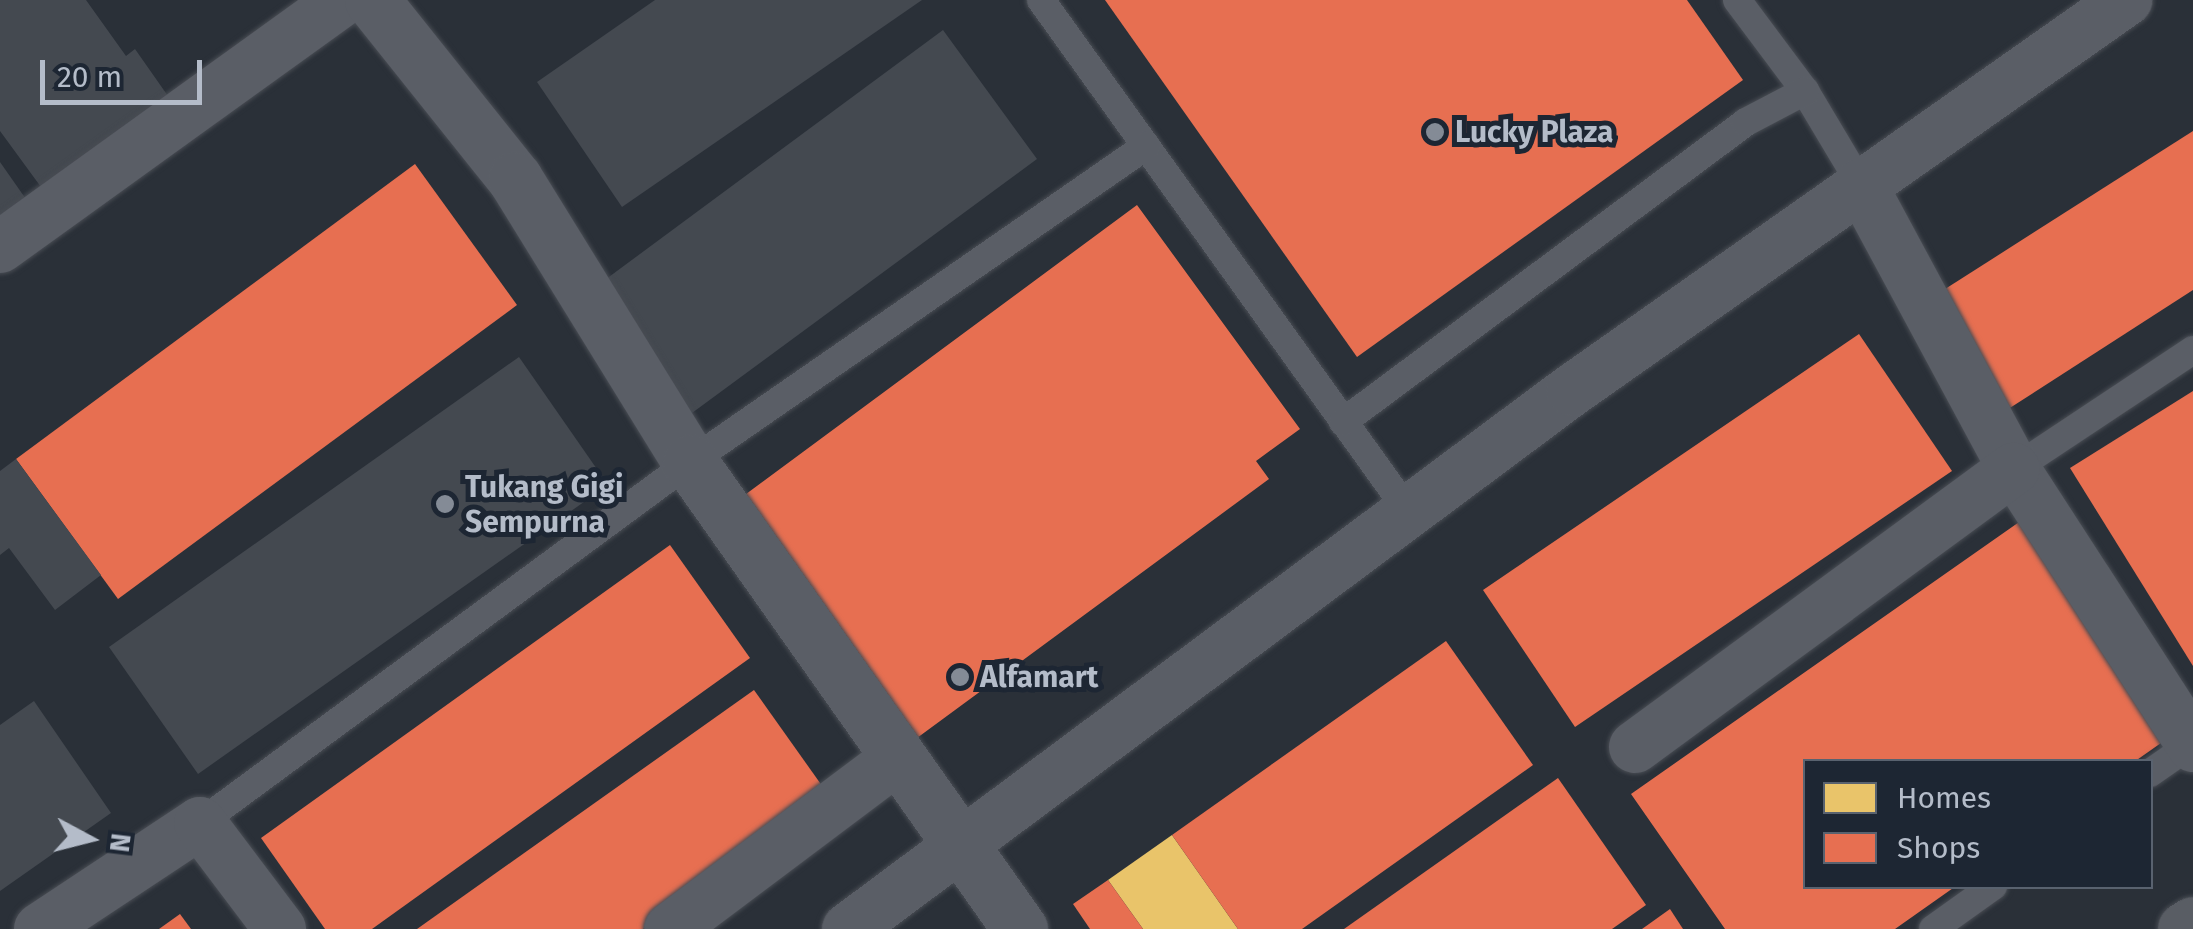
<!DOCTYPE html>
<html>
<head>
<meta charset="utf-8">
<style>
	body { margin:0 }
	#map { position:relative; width:2193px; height:929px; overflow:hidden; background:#2a3038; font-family:"Fira Sans",sans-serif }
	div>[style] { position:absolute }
	.homes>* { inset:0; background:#e9c46a }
	.shops>* { inset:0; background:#e76f51 }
	.building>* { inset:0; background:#444950 }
	.roads { filter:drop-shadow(0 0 2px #484c53) drop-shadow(0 0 2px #484c53) }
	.service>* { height:28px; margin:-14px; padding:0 14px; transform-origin:14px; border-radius:14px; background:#5a5e66 }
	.minor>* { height:52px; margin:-26px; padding:0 26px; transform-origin:26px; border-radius:26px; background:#5a5e66 }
	.tertiary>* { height:55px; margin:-27.5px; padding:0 27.5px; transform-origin:27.5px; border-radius:27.5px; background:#5a5e66 }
	.secondary>* { height:55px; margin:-27.5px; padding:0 27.5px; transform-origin:27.5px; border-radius:27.5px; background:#595d64 }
	.dots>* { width:28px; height:28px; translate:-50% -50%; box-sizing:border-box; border:5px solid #1d2633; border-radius:50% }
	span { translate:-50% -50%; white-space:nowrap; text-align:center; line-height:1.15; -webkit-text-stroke:10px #1d2633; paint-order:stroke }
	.poi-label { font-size:30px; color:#b4bcc9; font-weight:700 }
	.left { translate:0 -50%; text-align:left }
	.legend { position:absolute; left:1803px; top:759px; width:350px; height:130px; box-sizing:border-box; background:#1d2633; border:2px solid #59626f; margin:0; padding:12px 18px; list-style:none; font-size:30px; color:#b4bcc9 }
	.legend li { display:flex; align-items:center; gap:20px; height:50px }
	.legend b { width:50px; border:2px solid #59626f }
	.north { position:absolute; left:40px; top:789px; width:100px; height:100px; -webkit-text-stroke:8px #1d2633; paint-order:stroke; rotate:97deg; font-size:28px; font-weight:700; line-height:40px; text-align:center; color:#b4bcc9 }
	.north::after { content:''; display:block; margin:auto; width:35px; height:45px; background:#b4bcc9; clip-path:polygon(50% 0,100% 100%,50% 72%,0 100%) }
	.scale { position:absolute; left:40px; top:60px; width:162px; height:45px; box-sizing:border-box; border:5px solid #b4bcc9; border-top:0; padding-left:12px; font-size:30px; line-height:35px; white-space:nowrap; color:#b4bcc9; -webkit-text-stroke:8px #1d2633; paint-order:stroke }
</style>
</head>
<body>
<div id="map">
	<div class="homes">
		<i style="clip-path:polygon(1172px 835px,1238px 929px,1143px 929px,1108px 880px)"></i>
	</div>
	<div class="shops">
		<i style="clip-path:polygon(1105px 0,1687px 0,1743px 80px,1357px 357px)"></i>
		<i style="clip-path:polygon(2193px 131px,2193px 290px,2002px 413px,1931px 298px)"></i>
		<i style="clip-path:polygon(415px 164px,517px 305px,118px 599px,16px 459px)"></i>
		<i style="clip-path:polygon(1137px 205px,1300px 429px,1256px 461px,1269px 479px,917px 738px,742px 497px)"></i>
		<i style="clip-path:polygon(1859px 334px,1952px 471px,1575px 727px,1483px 590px)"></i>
		<i style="clip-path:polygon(2193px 391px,2193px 666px,2070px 468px)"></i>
		<i style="clip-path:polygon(2022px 520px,2171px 736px,2134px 762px,1806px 762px,1806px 886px,1956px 886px,1895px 929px,1725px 929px,1631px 794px)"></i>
		<i style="clip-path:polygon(670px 545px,750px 658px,372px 929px,325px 929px,261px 838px)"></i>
		<i style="clip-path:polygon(1446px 641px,1533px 765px,1302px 929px,1238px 929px,1172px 835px)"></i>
		<i style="clip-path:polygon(754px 690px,830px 797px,643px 929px,417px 929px)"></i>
		<i style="clip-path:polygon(1558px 778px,1646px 905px,1612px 929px,1344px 929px)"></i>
		<i style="clip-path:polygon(1108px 880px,1143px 929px,1090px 929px,1073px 904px)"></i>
		<i style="clip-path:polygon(1670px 909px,1683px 929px,1642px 929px)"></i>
		<i style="clip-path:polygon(180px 914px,191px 929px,159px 929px)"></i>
	</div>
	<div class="building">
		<i style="clip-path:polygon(0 0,86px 0,126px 56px,135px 49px,175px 106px,49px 198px,0 131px)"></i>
		<i style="clip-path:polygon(655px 0,922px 0,622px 207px,537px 82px)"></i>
		<i style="clip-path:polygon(943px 30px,1037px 159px,692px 413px,598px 285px)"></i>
		<i style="clip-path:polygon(0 162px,28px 202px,0 223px)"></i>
		<i style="clip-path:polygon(519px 357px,608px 485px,198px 774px,109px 647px)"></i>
		<i style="clip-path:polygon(16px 459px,101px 575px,55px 610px,9px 548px,0 555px,0 471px)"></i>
		<i style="clip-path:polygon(34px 701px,111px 813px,0 891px,0 725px)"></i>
	</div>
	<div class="roads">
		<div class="service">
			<i style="left:1041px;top:0;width:629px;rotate:54.31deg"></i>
			<i style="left:1737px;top:0;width:114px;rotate:53.2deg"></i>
			<i style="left:1805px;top:91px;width:109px;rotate:59.2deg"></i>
			<i style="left:1343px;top:422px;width:502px;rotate:-36.66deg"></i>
			<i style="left:1746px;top:122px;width:67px;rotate:-27.7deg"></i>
			<i style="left:2014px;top:469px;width:215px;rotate:-33.6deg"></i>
			<i style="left:2150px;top:773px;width:52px;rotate:-34.9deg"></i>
			<i style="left:200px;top:823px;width:609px;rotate:-36.38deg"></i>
			<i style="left:690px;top:462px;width:555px;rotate:-34.72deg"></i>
			<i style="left:1933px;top:929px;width:74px;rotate:-35.6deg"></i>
		</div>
		<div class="minor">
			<i style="left:1861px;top:185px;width:323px;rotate:61.7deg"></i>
			<i style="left:2014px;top:469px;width:330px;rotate:57.1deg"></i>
			<i style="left:0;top:247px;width:423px;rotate:-35.8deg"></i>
			<i style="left:1635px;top:747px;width:470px;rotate:-36.3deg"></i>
			<i style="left:40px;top:929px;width:192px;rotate:-33.5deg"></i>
			<i style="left:200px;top:823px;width:133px;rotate:53deg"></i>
			<i style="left:670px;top:929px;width:285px;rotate:-36.9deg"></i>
			<i style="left:848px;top:929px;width:903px;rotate:-36.67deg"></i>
			<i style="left:1572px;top:390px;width:678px;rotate:-35.14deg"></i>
		</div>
		<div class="tertiary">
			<i style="left:372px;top:0;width:229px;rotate:51.4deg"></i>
			<i style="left:515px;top:179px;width:333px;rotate:58.3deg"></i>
			<i style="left:690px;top:462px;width:572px;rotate:54.75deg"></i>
		</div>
		<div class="secondary">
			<i style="left:2185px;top:929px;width:9px;rotate:-32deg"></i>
		</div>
	</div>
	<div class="dots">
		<i style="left:1435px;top:132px;background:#848b96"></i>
		<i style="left:445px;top:504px;background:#848b96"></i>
		<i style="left:960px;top:677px;background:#848b96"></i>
	</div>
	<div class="poi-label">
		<span class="left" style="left:1455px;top:132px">Lucky Plaza</span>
		<span class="left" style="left:465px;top:504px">Tukang Gigi<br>Sempurna</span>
		<span class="left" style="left:980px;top:677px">Alfamart</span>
	</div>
	<ul class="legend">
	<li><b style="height:28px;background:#e9c46a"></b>Homes</li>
	<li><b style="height:28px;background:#e76f51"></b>Shops</li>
	</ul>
	<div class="north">N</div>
	<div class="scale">20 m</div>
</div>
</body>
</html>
